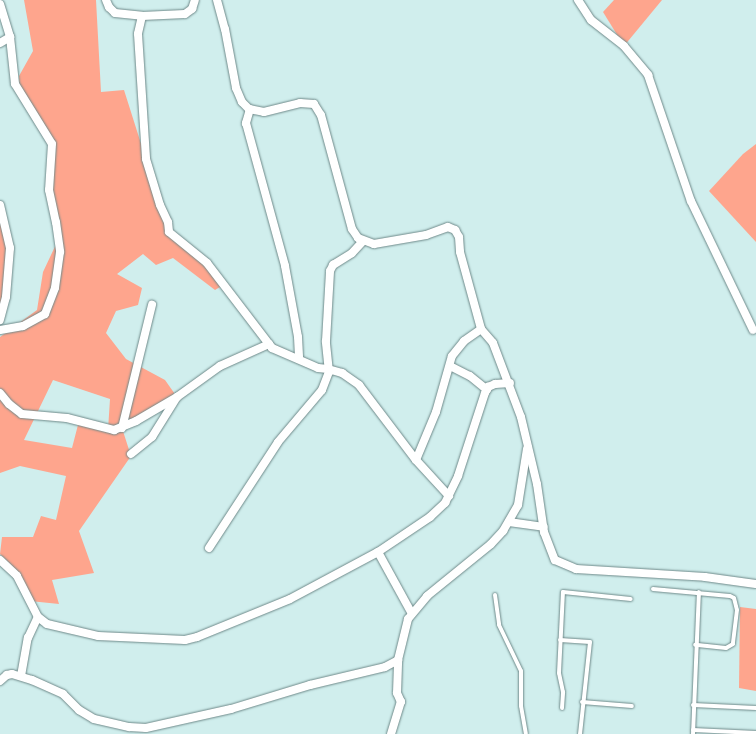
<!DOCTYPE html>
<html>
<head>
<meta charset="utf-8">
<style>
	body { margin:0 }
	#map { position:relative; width:756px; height:734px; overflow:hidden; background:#d0eeed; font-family:"Noto Sans",sans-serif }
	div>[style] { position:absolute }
	.green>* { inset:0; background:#fea58d }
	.roads { filter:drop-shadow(0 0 1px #6e8989) drop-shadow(0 0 1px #6e8989) }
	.lane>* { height:4px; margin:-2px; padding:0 2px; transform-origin:2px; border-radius:2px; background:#fff }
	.street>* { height:8px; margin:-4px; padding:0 4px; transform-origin:4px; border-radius:4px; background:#fff }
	span { translate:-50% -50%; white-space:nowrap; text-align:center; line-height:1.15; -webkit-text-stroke:4.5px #fff; paint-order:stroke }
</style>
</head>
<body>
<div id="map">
	<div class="green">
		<i style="clip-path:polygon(evenodd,24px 0,96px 0,101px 92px,124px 90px,169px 232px,221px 280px,220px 287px,215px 290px,173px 258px,156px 265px,143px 254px,117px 274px,142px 288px,138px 305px,116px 311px,106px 333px,126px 359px,165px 380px,177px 397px,122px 428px,131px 456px,79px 531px,94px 573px,52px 580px,59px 604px,30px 601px,13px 567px,0 554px,2px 537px,33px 537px,41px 516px,56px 520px,66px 476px,20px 466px,0 473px,0 337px,37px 310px,43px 272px,59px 238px,50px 197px,53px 151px,20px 92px,19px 76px,33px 51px,24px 0,53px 380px,110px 399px,108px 430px,79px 421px,72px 448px,24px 440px,53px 380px)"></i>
		<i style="clip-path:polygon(614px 0,662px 0,624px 46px,603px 12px)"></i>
		<i style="clip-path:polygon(756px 144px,756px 242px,709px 191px,743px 154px)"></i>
		<i style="clip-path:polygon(0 218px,10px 248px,0 320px)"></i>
		<i style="clip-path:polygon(740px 607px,756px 609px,756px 691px,739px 688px)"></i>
	</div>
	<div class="roads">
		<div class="lane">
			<i style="left:653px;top:589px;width:77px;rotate:5.2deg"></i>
			<i style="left:730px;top:596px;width:4px;rotate:27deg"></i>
			<i style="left:734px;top:598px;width:12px;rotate:76deg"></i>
			<i style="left:737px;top:610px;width:34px;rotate:97deg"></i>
			<i style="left:733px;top:644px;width:8px;rotate:150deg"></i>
			<i style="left:726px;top:648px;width:31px;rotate:-174deg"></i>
			<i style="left:495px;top:595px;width:30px;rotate:82deg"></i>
			<i style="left:499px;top:625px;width:51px;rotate:64.4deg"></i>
			<i style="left:521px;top:671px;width:35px;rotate:90deg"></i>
			<i style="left:521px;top:706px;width:28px;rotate:80deg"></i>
			<i style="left:560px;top:640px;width:30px;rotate:4deg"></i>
			<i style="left:590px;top:642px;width:93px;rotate:96.2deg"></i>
			<i style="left:582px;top:702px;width:50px;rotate:4.6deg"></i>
			<i style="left:693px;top:705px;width:63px;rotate:2.7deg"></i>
			<i style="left:562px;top:708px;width:16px;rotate:-86deg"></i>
			<i style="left:563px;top:692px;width:19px;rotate:-102deg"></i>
			<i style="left:559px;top:673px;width:81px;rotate:-87.2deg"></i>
			<i style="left:563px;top:592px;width:68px;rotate:5.9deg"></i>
			<i style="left:693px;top:730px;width:63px;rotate:2.7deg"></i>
			<i style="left:693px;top:734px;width:142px;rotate:-87.6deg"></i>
		</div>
		<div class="street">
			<i style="left:106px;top:0;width:8px;rotate:67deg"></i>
			<i style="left:109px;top:7px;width:8px;rotate:45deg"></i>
			<i style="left:115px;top:13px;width:27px;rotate:6deg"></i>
			<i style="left:142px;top:16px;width:43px;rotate:-2.7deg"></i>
			<i style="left:185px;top:14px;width:9px;rotate:-36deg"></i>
			<i style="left:192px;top:9px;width:9px;rotate:-72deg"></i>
			<i style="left:217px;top:0;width:30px;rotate:75deg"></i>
			<i style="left:225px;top:29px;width:60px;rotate:79.4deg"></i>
			<i style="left:236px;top:88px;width:15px;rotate:67deg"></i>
			<i style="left:242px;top:102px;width:10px;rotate:45deg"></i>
			<i style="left:249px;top:109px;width:15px;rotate:11deg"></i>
			<i style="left:264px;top:112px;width:37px;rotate:-14deg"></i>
			<i style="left:300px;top:103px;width:14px;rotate:4deg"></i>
			<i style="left:314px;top:104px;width:13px;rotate:58deg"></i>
			<i style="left:321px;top:115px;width:118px;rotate:74.8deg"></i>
			<i style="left:352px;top:229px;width:11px;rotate:56deg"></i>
			<i style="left:358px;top:238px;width:17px;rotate:21deg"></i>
			<i style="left:374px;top:244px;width:53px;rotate:-9.8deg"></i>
			<i style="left:426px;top:235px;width:23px;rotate:-20deg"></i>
			<i style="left:448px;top:227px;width:8px;rotate:23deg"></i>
			<i style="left:455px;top:230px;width:8px;rotate:60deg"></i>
			<i style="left:459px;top:237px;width:15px;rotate:86deg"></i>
			<i style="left:460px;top:252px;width:80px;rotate:74.7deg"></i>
			<i style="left:481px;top:329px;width:18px;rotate:49deg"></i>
			<i style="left:493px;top:343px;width:79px;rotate:69.3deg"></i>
			<i style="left:521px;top:417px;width:69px;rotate:76.6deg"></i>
			<i style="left:537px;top:484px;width:49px;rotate:81.7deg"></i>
			<i style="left:544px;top:532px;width:30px;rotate:69deg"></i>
			<i style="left:555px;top:560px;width:23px;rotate:23deg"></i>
			<i style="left:576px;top:569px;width:129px;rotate:3.5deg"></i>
			<i style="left:705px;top:577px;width:51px;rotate:7.8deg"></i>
			<i style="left:578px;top:0;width:24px;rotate:57deg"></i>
			<i style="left:591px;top:20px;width:42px;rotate:38.2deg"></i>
			<i style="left:624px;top:46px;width:38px;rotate:50deg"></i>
			<i style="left:648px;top:75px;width:133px;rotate:71.2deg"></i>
			<i style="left:691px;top:201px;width:143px;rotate:64.3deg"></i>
			<i style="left:0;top:4px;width:34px;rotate:73deg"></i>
			<i style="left:10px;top:37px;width:47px;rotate:83.9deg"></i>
			<i style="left:15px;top:84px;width:70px;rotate:58.3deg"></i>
			<i style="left:52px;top:144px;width:46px;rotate:93.7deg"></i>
			<i style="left:49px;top:190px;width:33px;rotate:78deg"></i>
			<i style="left:56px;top:222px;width:30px;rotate:82deg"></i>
			<i style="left:60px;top:252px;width:36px;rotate:98deg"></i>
			<i style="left:55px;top:288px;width:28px;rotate:111deg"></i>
			<i style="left:45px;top:314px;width:25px;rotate:151deg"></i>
			<i style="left:23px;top:326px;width:23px;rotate:170deg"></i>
			<i style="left:142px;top:16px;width:18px;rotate:103deg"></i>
			<i style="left:138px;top:34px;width:125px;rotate:86.3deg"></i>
			<i style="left:146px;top:159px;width:48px;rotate:73.1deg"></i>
			<i style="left:160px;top:205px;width:19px;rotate:65deg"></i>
			<i style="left:168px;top:222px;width:10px;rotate:84deg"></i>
			<i style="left:169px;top:232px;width:49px;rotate:39.2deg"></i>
			<i style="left:207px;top:263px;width:107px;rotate:52.6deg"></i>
			<i style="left:272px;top:348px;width:50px;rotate:23.5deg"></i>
			<i style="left:318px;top:368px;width:10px;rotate:6deg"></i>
			<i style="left:328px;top:369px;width:15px;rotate:16deg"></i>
			<i style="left:342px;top:373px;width:21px;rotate:35deg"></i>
			<i style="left:359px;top:385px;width:94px;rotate:52.8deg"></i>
			<i style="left:416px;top:460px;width:49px;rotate:47.5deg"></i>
			<i style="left:0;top:43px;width:12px;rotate:-31deg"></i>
			<i style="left:250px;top:109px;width:15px;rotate:106deg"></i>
			<i style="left:246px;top:123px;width:148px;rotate:74.7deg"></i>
			<i style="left:285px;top:266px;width:72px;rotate:79.6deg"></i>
			<i style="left:298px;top:337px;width:22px;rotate:87deg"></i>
			<i style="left:0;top:205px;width:44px;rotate:76.9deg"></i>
			<i style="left:10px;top:248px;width:49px;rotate:94.7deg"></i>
			<i style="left:6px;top:297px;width:24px;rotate:105deg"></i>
			<i style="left:450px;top:366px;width:22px;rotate:27deg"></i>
			<i style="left:470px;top:376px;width:22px;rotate:39deg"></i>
			<i style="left:0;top:393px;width:14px;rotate:51deg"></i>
			<i style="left:9px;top:404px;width:16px;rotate:38deg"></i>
			<i style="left:22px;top:414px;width:45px;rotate:5.1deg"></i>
			<i style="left:67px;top:418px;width:49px;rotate:14.3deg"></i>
			<i style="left:114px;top:430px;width:24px;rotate:-22deg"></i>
			<i style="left:136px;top:421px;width:48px;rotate:-30.3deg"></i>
			<i style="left:177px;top:397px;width:47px;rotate:122deg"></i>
			<i style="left:152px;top:437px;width:27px;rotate:141deg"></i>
			<i style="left:177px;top:397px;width:53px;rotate:-35.8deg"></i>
			<i style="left:220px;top:366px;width:54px;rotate:-24.2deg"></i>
			<i style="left:122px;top:428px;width:127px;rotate:-76.3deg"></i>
			<i style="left:416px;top:460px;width:52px;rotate:-67.4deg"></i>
			<i style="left:436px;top:412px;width:58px;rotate:-74.1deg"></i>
			<i style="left:452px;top:356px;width:19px;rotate:-51deg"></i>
			<i style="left:464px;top:341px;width:21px;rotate:-35deg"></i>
			<i style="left:509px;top:522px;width:35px;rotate:8deg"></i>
			<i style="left:209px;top:548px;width:126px;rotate:-56.9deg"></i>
			<i style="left:278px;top:442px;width:68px;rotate:-49.8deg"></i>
			<i style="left:322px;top:390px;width:19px;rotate:-69deg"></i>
			<i style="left:329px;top:372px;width:31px;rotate:-96deg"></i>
			<i style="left:326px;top:341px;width:70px;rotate:-86.7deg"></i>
			<i style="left:330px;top:271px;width:7px;rotate:-63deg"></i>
			<i style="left:333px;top:265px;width:22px;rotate:-32deg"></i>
			<i style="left:352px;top:253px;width:16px;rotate:-47deg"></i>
			<i style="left:378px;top:552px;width:68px;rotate:61.2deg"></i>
			<i style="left:0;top:560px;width:23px;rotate:43deg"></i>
			<i style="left:17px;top:576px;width:46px;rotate:62.9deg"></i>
			<i style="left:21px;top:676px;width:39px;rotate:-80deg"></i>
			<i style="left:28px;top:638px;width:23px;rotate:-65deg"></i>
			<i style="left:38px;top:617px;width:11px;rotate:38deg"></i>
			<i style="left:47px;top:624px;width:52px;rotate:13.2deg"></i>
			<i style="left:98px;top:636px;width:87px;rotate:2.6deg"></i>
			<i style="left:185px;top:640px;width:12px;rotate:-14deg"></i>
			<i style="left:197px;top:637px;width:100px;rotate:-22.2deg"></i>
			<i style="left:290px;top:599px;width:100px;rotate:-28.1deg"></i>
			<i style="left:378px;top:552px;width:63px;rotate:-33.9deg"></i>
			<i style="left:430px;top:517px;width:21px;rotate:-43deg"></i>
			<i style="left:445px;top:503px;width:30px;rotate:-64deg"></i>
			<i style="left:458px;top:476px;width:87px;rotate:-72deg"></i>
			<i style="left:485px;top:393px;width:7px;rotate:-63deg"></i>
			<i style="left:488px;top:387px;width:8px;rotate:-23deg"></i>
			<i style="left:495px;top:384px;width:15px;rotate:-4deg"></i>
			<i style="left:0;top:681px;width:9px;rotate:-41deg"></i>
			<i style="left:7px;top:675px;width:5px;rotate:-11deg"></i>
			<i style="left:12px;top:674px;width:21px;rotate:17deg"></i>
			<i style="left:32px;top:680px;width:34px;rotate:24deg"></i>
			<i style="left:63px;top:694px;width:23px;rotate:45deg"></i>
			<i style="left:79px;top:710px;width:17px;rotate:31deg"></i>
			<i style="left:94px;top:719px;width:36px;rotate:13deg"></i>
			<i style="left:129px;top:727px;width:17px;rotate:3deg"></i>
			<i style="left:146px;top:728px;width:87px;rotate:-12.6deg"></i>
			<i style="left:231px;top:709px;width:83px;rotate:-16.9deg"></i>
			<i style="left:310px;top:685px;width:77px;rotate:-13.5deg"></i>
			<i style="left:385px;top:667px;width:15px;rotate:-28deg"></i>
			<i style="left:391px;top:734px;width:34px;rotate:-73deg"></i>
			<i style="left:401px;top:702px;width:10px;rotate:-114deg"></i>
			<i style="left:397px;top:693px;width:33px;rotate:-88deg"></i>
			<i style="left:398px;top:660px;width:42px;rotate:-76.3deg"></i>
			<i style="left:408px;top:619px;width:30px;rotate:-50deg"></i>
			<i style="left:427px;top:596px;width:82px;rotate:-39.1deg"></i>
			<i style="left:491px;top:544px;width:18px;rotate:-47deg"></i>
			<i style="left:503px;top:531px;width:30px;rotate:-60deg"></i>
			<i style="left:518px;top:505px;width:57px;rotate:-80.9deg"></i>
		</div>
	</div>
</div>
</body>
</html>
